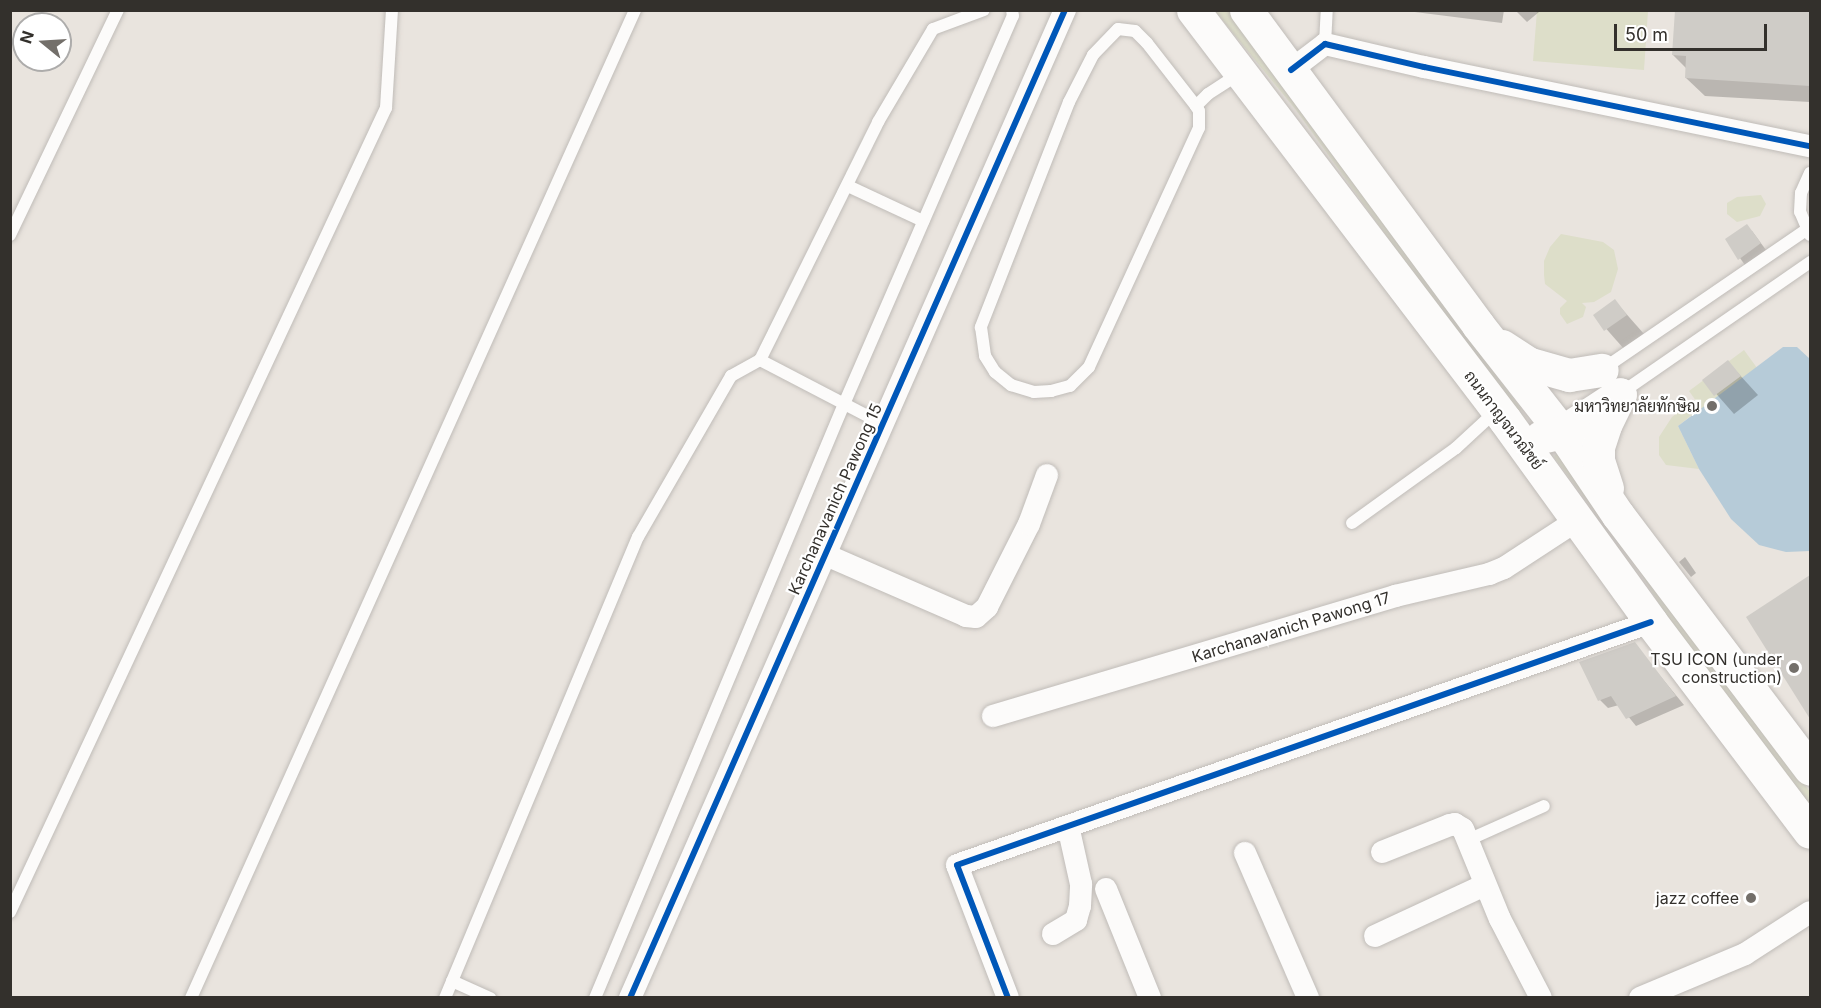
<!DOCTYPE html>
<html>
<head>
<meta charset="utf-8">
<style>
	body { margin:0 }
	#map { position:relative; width:1821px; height:1008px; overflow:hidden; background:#e9e4de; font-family:Inter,Sarabun,sans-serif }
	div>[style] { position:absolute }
	.green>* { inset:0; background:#dddec9 }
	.water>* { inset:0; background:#b6cbd8 }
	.shadow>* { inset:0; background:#0003 }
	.building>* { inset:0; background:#cfccc7 }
	.roads { filter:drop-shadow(0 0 2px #c0bcb8) drop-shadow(0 0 2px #c0bcb8) }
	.lane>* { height:12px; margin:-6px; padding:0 6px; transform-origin:6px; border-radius:6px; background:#fcfbfa }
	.street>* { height:22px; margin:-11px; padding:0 11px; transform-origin:11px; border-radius:11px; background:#fcfbfa }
	.primary>* { height:33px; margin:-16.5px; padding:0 16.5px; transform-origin:16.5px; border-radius:16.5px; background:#fcfbfa }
	.cycleway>* { height:6px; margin:-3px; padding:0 3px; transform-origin:3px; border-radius:3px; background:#0057b8 }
	.dots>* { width:16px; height:16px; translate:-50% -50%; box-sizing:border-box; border:3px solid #fff; border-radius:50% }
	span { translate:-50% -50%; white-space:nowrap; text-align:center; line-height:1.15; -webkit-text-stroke:4.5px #fff; paint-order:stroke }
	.poi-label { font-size:16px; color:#33302c }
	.right { translate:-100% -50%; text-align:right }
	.street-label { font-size:16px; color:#33302c }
	.frame { position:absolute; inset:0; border:12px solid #33302c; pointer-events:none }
	.north { position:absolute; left:12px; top:12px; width:60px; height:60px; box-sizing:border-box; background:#fff; border:2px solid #adacab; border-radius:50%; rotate:288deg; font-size:16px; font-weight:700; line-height:24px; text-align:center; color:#33302c }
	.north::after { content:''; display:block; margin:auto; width:21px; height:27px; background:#736f6a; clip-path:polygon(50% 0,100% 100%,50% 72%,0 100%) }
	.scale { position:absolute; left:1614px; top:24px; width:153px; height:27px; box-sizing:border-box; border:3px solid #33302c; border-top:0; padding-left:8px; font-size:18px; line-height:21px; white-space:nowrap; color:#33302c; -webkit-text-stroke:4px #fff; paint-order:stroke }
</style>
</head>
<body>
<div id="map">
	<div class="green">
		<i style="clip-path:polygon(1215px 11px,1229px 11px,1409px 251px,1440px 300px,1519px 406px,1521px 409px,1519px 414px,1467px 348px,1296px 110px)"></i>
		<i style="clip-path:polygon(1537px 11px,1648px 11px,1644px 70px,1533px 61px)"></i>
		<i style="clip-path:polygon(1761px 195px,1766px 204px,1760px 216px,1737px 222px,1727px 214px,1727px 203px,1737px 197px)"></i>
		<i style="clip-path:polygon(1561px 234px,1603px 242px,1614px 250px,1618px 269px,1611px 292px,1594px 302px,1582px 303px,1586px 307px,1583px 317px,1567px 324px,1560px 314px,1560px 308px,1567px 301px,1545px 284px,1544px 275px,1544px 261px,1550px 247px)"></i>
		<i style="clip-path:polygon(1744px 350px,1768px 383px,1714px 426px,1689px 391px)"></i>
		<i style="clip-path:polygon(1691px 407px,1693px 414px,1678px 426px,1699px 469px,1666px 465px,1659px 455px,1659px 437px,1672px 417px,1681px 410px)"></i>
		<i style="clip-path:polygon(1557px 453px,1810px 792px,1810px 813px,1677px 634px,1642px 575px,1554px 457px)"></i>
	</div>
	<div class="water">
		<i style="clip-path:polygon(1783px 347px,1797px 347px,1810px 359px,1810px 551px,1786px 552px,1759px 545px,1731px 519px,1699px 469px,1678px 426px)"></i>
	</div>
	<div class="shadow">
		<i style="clip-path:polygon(1399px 10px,1504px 10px,1502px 23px)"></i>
		<i style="clip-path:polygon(1515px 10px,1539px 10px,1539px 12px,1527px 22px)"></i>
		<i style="clip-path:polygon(1676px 10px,1810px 10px,1810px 102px,1705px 96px,1686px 78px,1687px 69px,1673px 55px)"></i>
		<i style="clip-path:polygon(1752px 231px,1766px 250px,1745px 265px,1727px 240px)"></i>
		<i style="clip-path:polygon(1615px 301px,1644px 334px,1624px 349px,1595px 316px)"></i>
		<i style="clip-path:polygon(1728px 362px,1758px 395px,1734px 414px,1704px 380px)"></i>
		<i style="clip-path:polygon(1685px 557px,1696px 573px,1691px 577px,1679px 562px)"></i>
		<i style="clip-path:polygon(1810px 577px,1810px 717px,1748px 617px)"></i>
		<i style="clip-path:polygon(1634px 644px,1684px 705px,1636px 726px,1619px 705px,1608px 708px,1600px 700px)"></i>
	</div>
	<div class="building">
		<i style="clip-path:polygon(1675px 10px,1810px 10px,1810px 86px,1685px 78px,1686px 56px,1672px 55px)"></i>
		<i style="clip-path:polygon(1747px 224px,1761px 243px,1738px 260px,1725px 239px)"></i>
		<i style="clip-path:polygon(1615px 299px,1627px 315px,1604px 331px,1593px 315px)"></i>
		<i style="clip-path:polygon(1728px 360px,1741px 376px,1714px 396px,1702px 380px)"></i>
		<i style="clip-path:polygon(1810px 575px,1810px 719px,1746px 617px)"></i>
		<i style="clip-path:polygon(1635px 642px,1676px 696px,1626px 719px,1611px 696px,1598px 701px,1579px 662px)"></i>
	</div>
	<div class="roads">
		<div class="lane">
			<i style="left:1325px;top:44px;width:34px;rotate:-87deg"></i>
			<i style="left:1196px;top:106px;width:80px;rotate:-127.9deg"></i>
			<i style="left:1147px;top:43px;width:17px;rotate:-135deg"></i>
			<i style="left:1135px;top:31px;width:17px;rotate:-173deg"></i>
			<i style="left:1118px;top:29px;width:36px;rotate:134deg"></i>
			<i style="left:1093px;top:55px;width:53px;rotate:117.1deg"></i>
			<i style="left:1069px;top:102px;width:242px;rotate:111.4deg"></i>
			<i style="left:981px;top:327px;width:29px;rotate:82deg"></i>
			<i style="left:985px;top:356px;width:19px;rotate:58deg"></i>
			<i style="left:995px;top:372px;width:21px;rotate:39deg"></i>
			<i style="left:1011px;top:385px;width:24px;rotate:17deg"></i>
			<i style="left:1034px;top:392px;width:17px;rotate:-3deg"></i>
			<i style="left:1051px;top:391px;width:20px;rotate:-15deg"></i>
			<i style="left:1070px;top:386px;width:27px;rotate:-45deg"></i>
			<i style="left:1089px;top:367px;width:263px;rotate:-65.3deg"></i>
			<i style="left:1199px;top:128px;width:17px;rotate:-90deg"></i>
			<i style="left:1199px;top:111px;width:6px;rotate:-121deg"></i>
			<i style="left:1196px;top:106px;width:17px;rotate:-45deg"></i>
			<i style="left:1208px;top:94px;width:37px;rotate:-33deg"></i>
			<i style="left:848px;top:186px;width:83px;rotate:25deg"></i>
			<i style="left:10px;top:235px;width:250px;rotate:-64.4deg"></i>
			<i style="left:1810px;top:235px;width:25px;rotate:-113deg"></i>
			<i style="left:1800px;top:212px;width:19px;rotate:-87deg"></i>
			<i style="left:1801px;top:193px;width:22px;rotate:-66deg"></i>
			<i style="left:760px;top:360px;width:139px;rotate:27.5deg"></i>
			<i style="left:1603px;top:369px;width:246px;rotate:-34.4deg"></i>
			<i style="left:1621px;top:393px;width:230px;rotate:-34.7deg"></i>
			<i style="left:1352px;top:523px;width:128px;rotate:-35.8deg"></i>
			<i style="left:1456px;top:448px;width:54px;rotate:-42.8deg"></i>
			<i style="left:1468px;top:840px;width:83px;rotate:-24.1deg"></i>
			<i style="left:10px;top:912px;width:888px;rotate:-64.94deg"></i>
			<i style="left:386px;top:108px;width:98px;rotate:-86.5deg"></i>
			<i style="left:452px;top:981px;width:42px;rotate:24.1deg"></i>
			<i style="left:191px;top:998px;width:1083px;rotate:-65.8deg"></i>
			<i style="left:445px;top:998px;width:500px;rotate:-67.3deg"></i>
			<i style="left:638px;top:537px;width:186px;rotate:-60deg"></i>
			<i style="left:731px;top:376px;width:33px;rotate:-29deg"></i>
			<i style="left:760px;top:360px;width:266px;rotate:-63.6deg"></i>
			<i style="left:878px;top:122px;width:108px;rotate:-59.4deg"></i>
			<i style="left:933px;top:29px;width:54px;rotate:-20.4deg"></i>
			<i style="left:595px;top:998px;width:644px;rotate:-67.26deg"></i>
			<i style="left:844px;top:404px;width:423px;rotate:-66.5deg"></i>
			<i style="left:1013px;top:16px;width:6px;rotate:-99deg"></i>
		</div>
		<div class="street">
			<i style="left:1291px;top:70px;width:43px;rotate:-37.4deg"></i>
			<i style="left:1325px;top:44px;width:102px;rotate:13.1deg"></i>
			<i style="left:1424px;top:67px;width:394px;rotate:11.6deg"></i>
			<i style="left:826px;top:555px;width:153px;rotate:23.5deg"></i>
			<i style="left:966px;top:616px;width:10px;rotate:6deg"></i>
			<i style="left:976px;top:617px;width:15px;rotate:-42deg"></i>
			<i style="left:987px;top:607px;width:93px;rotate:-63.2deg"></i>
			<i style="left:1029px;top:524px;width:52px;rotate:-69.8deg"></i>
			<i style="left:993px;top:716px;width:420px;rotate:-16.6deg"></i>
			<i style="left:1395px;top:596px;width:97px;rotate:-13.2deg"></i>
			<i style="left:1489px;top:574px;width:16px;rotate:-22deg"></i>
			<i style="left:1504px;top:568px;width:90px;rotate:-33.2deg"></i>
			<i style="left:1382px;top:852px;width:73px;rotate:-21.7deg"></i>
			<i style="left:1450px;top:825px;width:5px;rotate:-11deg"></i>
			<i style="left:1455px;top:824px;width:9px;rotate:32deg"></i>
			<i style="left:1463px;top:829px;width:97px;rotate:67.7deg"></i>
			<i style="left:1500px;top:919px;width:89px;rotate:62.6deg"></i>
			<i style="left:1245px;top:853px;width:158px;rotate:66.5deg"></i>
			<i style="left:1106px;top:889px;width:118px;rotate:68deg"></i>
			<i style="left:1053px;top:934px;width:27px;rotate:-31deg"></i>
			<i style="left:1076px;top:920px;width:15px;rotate:-74deg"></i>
			<i style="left:1080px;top:906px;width:22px;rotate:-87deg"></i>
			<i style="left:1081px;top:884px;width:59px;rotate:-102.6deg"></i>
			<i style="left:1375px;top:936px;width:121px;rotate:-24.9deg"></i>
			<i style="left:630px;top:998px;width:1080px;rotate:-66.24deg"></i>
			<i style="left:1008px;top:998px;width:142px;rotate:-111deg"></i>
			<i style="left:957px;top:865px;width:735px;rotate:-19.3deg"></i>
			<i style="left:1640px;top:998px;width:114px;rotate:-22.7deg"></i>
			<i style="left:1745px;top:954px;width:77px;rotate:-32.9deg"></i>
		</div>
		<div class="primary">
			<i style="left:1193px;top:10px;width:515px;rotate:52.73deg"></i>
			<i style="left:1505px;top:420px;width:249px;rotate:54.1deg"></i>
			<i style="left:1651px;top:622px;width:263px;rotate:52.9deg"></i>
			<i style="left:1246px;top:10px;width:391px;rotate:53.6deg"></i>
			<i style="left:1478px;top:325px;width:136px;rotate:51.9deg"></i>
			<i style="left:1562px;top:432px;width:100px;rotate:56deg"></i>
			<i style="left:1618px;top:515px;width:318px;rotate:52.9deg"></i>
			<i style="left:1502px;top:346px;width:33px;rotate:33deg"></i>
			<i style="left:1530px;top:364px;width:41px;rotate:15.8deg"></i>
			<i style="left:1569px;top:375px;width:33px;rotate:-9deg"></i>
			<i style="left:1541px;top:437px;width:22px;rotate:-13deg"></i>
			<i style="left:1562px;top:432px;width:69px;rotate:-33.2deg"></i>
			<i style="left:1607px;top:488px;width:29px;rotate:-108deg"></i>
			<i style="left:1598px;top:460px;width:13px;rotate:-90deg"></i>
			<i style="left:1598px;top:447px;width:23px;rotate:-72deg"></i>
			<i style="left:1605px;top:425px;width:34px;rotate:-64deg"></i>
		</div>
	</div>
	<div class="cycleway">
		<i style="left:1291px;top:70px;width:43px;rotate:-37.4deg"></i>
		<i style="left:1325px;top:44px;width:102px;rotate:13.1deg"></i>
		<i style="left:1424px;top:67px;width:394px;rotate:11.6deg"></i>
		<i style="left:630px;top:998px;width:1080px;rotate:-66.24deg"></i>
		<i style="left:1008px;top:998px;width:142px;rotate:-111deg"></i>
		<i style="left:957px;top:865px;width:735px;rotate:-19.3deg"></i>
	</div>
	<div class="dots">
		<i style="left:1712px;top:406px;background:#736f6a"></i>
		<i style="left:1794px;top:668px;background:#736f6a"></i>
		<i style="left:1751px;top:898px;background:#736f6a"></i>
	</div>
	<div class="poi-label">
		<span class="right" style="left:1700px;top:406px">มหาวิทยาลัยทักษิณ</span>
		<span class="right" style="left:1782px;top:668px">TSU ICON (under<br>construction)</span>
		<span class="right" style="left:1739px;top:898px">jazz coffee</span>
	</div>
	<div class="street-label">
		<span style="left:1504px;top:420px;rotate:53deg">ถนนกาญจนวณิชย์</span>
		<span style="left:835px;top:499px;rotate:-66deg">Karchanavanich Pawong 15</span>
		<span style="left:1291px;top:627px;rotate:-17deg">Karchanavanich Pawong 17</span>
	</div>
	<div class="frame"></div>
	<div class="north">N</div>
	<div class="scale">50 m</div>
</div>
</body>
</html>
